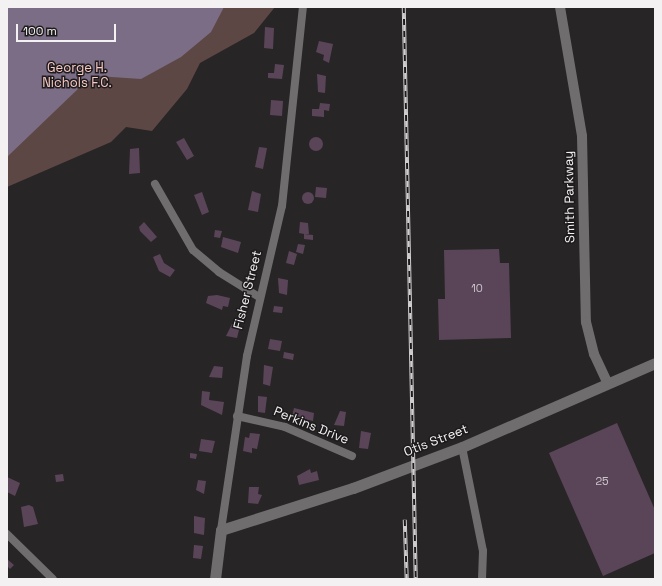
<!DOCTYPE html>
<html>
<head>
<meta charset="utf-8">
<style>
	body { margin:0 }
	#map { position:relative; width:662px; height:586px; overflow:hidden; background:#282526; font-family:"Space Grotesk",sans-serif }
	div>[style] { position:absolute }
	.green>* { inset:0; background:#5d4745 }
	.water>* { inset:0; background:#7b6d86 }
	.building>* { inset:0; background:#5a4558 }
	.round { border-radius:50% }
	.minor>* { height:8px; margin:-4px; padding:0 4px; transform-origin:4px; border-radius:4px; background:#706d6e }
	.tertiary>* { height:10px; margin:-5px; padding:0 5px; transform-origin:5px; border-radius:5px; background:#706d6e }
	.secondary>* { height:11px; margin:-5.5px; padding:0 5.5px; transform-origin:5.5px; border-radius:5.5px; background:#706d6e }
	.rail>* { height:3.5px; margin-top:-1.75px; transform-origin:0; background:repeating-linear-gradient(90deg,#1e1b1d 0 6px,#cfcdce 0 12px); box-sizing:border-box; border-block:1px solid #cfcdce }
	span { translate:-50% -50%; white-space:nowrap; text-align:center; line-height:1.15; -webkit-text-stroke:3px #1e1b1d; paint-order:stroke }
	.number-label { font-size:11px; color:#cdc6cc }
	.number-label span { -webkit-text-stroke-width:0 }
	.park-label { font-size:13px; color:#f9c9c4 }
	.street-label { font-size:13px; color:#f3f1f2 }
	.frame { position:absolute; inset:0; border:8px solid #f3f1f2; pointer-events:none }
	.scale { position:absolute; left:16px; top:24px; width:100px; height:18px; box-sizing:border-box; border:2px solid #f3f1f2; border-top:0; padding-left:5px; font-size:12px; line-height:14px; white-space:nowrap; color:#f3f1f2; -webkit-text-stroke:3px #1e1b1d; paint-order:stroke }
</style>
</head>
<body>
<div id="map">
	<div class="green">
		<i style="clip-path:polygon(7px 7px,275px 7px,254px 33px,200px 63px,187px 89px,152px 131px,126px 127px,111px 142px,7px 187px)"></i>
	</div>
	<div class="water">
		<i style="clip-path:polygon(7px 7px,224px 7px,211px 32px,181px 57px,141px 79px,97px 76px,80px 87px,7px 157px)"></i>
	</div>
	<div class="building">
		<i style="clip-path:polygon(265px 27px,274px 28px,273px 49px,264px 48px)"></i>
		<i style="clip-path:polygon(319px 41px,333px 44px,329px 63px,323px 60px,324px 55px,316px 52px)"></i>
		<i style="clip-path:polygon(275px 64px,284px 65px,282px 79px,268px 78px,268px 73px,274px 73px)"></i>
		<i style="clip-path:polygon(317px 74px,326px 76px,325px 93px,318px 92px)"></i>
		<i style="clip-path:polygon(271px 100px,283px 101px,282px 116px,270px 115px)"></i>
		<i style="clip-path:polygon(320px 103px,330px 104px,329px 111px,324px 110px,324px 117px,312px 116px,312px 109px,319px 109px)"></i>
		<i class="round" style="left:309px;top:137px;width:14px;height:14px"></i>
		<i style="clip-path:polygon(184px 138px,194px 156px,187px 160px,176px 142px)"></i>
		<i style="clip-path:polygon(259px 147px,267px 148px,263px 169px,255px 167px)"></i>
		<i style="clip-path:polygon(139px 148px,140px 173px,129px 174px,130px 149px)"></i>
		<i style="clip-path:polygon(316px 187px,327px 188px,326px 198px,315px 197px)"></i>
		<i style="clip-path:polygon(252px 191px,261px 194px,258px 212px,248px 210px)"></i>
		<i class="round" style="left:302px;top:192px;width:12px;height:12px"></i>
		<i style="clip-path:polygon(202px 192px,209px 212px,202px 215px,194px 195px)"></i>
		<i style="clip-path:polygon(144px 222px,157px 237px,151px 242px,140px 231px,139px 227px)"></i>
		<i style="clip-path:polygon(300px 222px,308px 223px,309px 234px,304px 234px,313px 235px,313px 240px,304px 239px,304px 234px,299px 233px)"></i>
		<i style="clip-path:polygon(215px 230px,222px 231px,220px 238px,214px 237px)"></i>
		<i style="clip-path:polygon(223px 237px,241px 242px,238px 253px,221px 247px)"></i>
		<i style="clip-path:polygon(298px 244px,305px 245px,303px 254px,296px 252px)"></i>
		<i style="clip-path:polygon(499px 249px,500px 263px,509px 263px,511px 338px,439px 340px,438px 299px,445px 299px,444px 250px)"></i>
		<i style="clip-path:polygon(289px 251px,297px 254px,294px 265px,286px 263px)"></i>
		<i style="clip-path:polygon(160px 254px,164px 263px,175px 270px,170px 277px,159px 271px,153px 257px)"></i>
		<i style="clip-path:polygon(278px 278px,288px 280px,287px 295px,279px 293px)"></i>
		<i style="clip-path:polygon(217px 295px,230px 298px,228px 307px,223px 306px,222px 310px,206px 303px,208px 296px)"></i>
		<i style="clip-path:polygon(274px 306px,283px 307px,282px 313px,273px 312px)"></i>
		<i style="clip-path:polygon(232px 324px,240px 326px,237px 338px,226px 336px)"></i>
		<i style="clip-path:polygon(270px 339px,282px 341px,280px 351px,268px 349px)"></i>
		<i style="clip-path:polygon(284px 352px,294px 354px,293px 360px,283px 358px)"></i>
		<i style="clip-path:polygon(264px 365px,273px 367px,270px 386px,263px 384px)"></i>
		<i style="clip-path:polygon(214px 366px,223px 367px,222px 378px,209px 377px)"></i>
		<i style="clip-path:polygon(202px 391px,210px 392px,209px 400px,224px 402px,222px 415px,201px 405px)"></i>
		<i style="clip-path:polygon(258px 396px,267px 397px,265px 413px,258px 412px)"></i>
		<i style="clip-path:polygon(294px 408px,314px 413px,313px 421px,292px 416px)"></i>
		<i style="clip-path:polygon(340px 411px,346px 412px,344px 426px,334px 425px)"></i>
		<i style="clip-path:polygon(617px 423px,655px 510px,655px 553px,603px 576px,549px 453px)"></i>
		<i style="clip-path:polygon(361px 431px,371px 433px,368px 449px,359px 448px)"></i>
		<i style="clip-path:polygon(250px 433px,260px 434px,257px 449px,252px 448px,252px 453px,243px 451px,245px 437px,249px 438px)"></i>
		<i style="clip-path:polygon(201px 439px,215px 441px,212px 453px,199px 451px)"></i>
		<i style="clip-path:polygon(190px 453px,197px 454px,196px 459px,190px 458px)"></i>
		<i style="clip-path:polygon(310px 469px,311px 473px,317px 471px,319px 480px,299px 485px,297px 476px)"></i>
		<i style="clip-path:polygon(63px 474px,64px 481px,56px 482px,55px 475px)"></i>
		<i style="clip-path:polygon(7px 477px,20px 483px,15px 496px,7px 492px)"></i>
		<i style="clip-path:polygon(198px 480px,206px 481px,204px 494px,196px 490px)"></i>
		<i style="clip-path:polygon(249px 487px,259px 487px,258px 494px,262px 495px,258px 504px,248px 503px)"></i>
		<i style="clip-path:polygon(29px 505px,33px 507px,38px 524px,24px 527px,21px 507px)"></i>
		<i style="clip-path:polygon(194px 516px,205px 518px,204px 535px,194px 533px)"></i>
		<i style="clip-path:polygon(194px 545px,203px 546px,201px 559px,193px 558px)"></i>
		<i style="clip-path:polygon(7px 559px,14px 565px,10px 569px,7px 566px)"></i>
	</div>
	<div class="minor">
		<i style="left:155px;top:184px;width:76px;rotate:60.1deg"></i>
		<i style="left:193px;top:250px;width:34px;rotate:40deg"></i>
		<i style="left:219px;top:272px;width:47px;rotate:32deg"></i>
		<i style="left:237px;top:416px;width:49px;rotate:12.9deg"></i>
		<i style="left:285px;top:427px;width:73px;rotate:23.4deg"></i>
		<i style="left:462px;top:447px;width:106px;rotate:78.6deg"></i>
		<i style="left:483px;top:551px;width:28px;rotate:92deg"></i>
		<i style="left:221px;top:530px;width:176px;rotate:-81.5deg"></i>
		<i style="left:247px;top:356px;width:154px;rotate:-76.9deg"></i>
		<i style="left:282px;top:206px;width:200px;rotate:-84deg"></i>
		<i style="left:7px;top:534px;width:64px;rotate:44.4deg"></i>
	</div>
	<div class="tertiary">
		<i style="left:560px;top:7px;width:131px;rotate:80.3deg"></i>
		<i style="left:582px;top:136px;width:186px;rotate:88.8deg"></i>
		<i style="left:586px;top:322px;width:33px;rotate:76deg"></i>
		<i style="left:594px;top:354px;width:33px;rotate:65deg"></i>
	</div>
	<div class="secondary">
		<i style="left:215px;top:579px;width:49px;rotate:-83deg"></i>
		<i style="left:221px;top:530px;width:139px;rotate:-17.7deg"></i>
		<i style="left:353px;top:488px;width:116px;rotate:-20.6deg"></i>
		<i style="left:462px;top:447px;width:210px;rotate:-23.5deg"></i>
	</div>
	<div class="rail">
		<i style="left:404px;top:7px;width:572px;rotate:88.8deg"></i>
		<i style="left:405px;top:520px;width:59px;rotate:88.1deg"></i>
	</div>
	<div class="number-label">
		<span style="left:477px;top:288px">10</span>
		<span style="left:602px;top:481px">25</span>
	</div>
	<div class="park-label">
		<span style="left:77px;top:76px">George H.<br>Nichols F.C.</span>
	</div>
	<div class="street-label">
		<span style="left:570px;top:197px;rotate:-91deg">Smith Parkway</span>
		<span style="left:248px;top:290px;rotate:-76deg">Fisher Street</span>
		<span style="left:311px;top:426px;rotate:22deg">Perkins Drive</span>
		<span style="left:436px;top:441px;rotate:-21deg">Otis Street</span>
	</div>
	<div class="frame"></div>
	<div class="scale">100 m</div>
</div>
</body>
</html>
